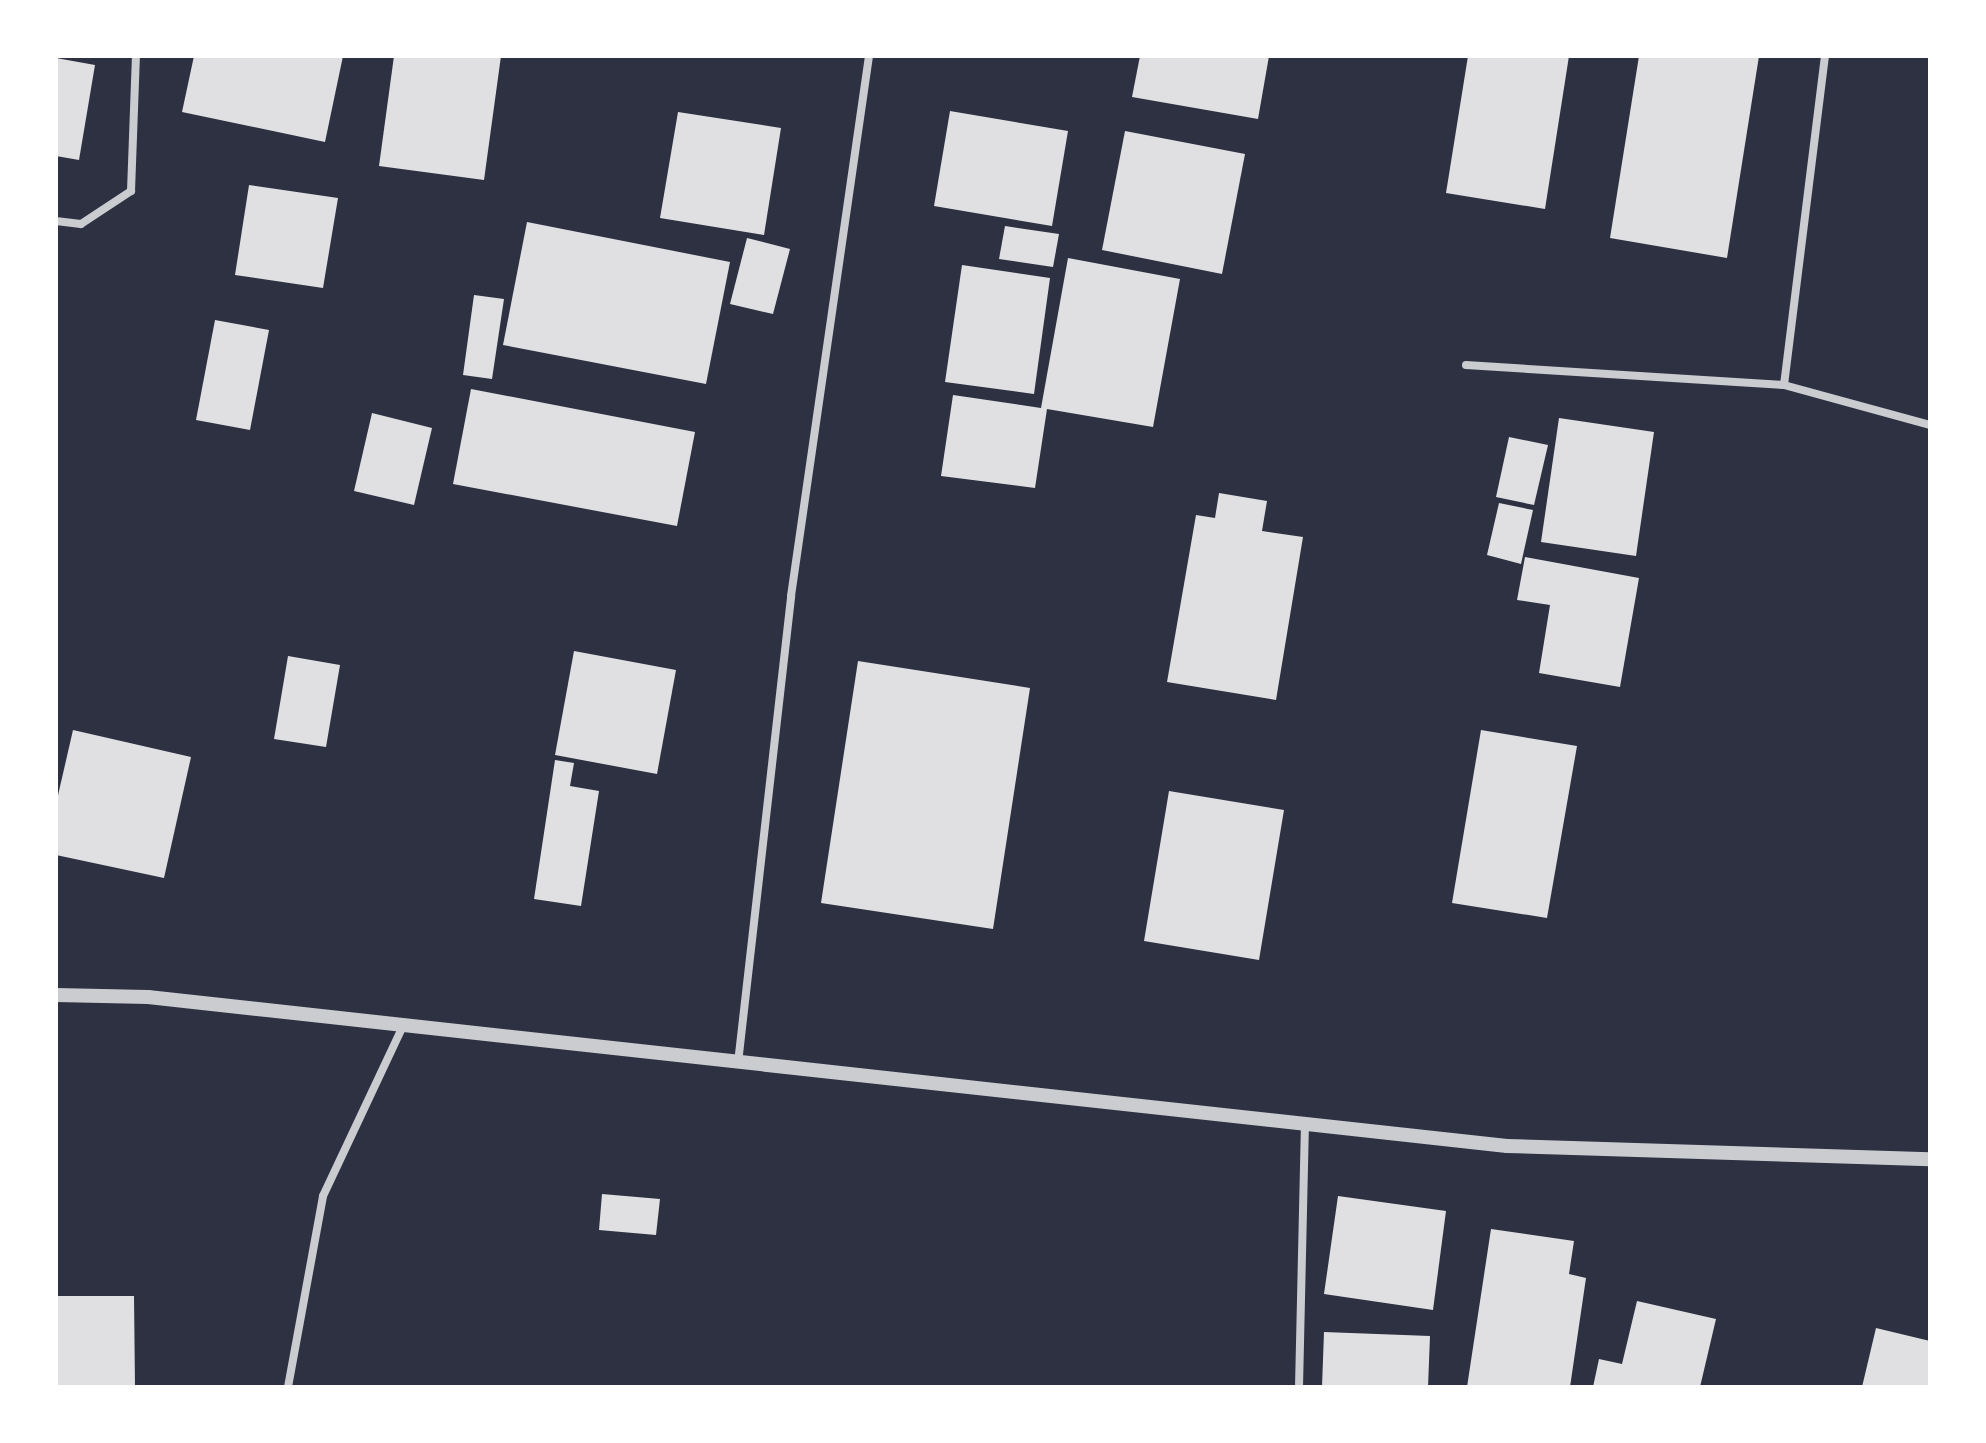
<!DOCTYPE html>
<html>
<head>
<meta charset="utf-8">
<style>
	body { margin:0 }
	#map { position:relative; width:1986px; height:1443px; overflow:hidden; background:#2d3142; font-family:Mulish,sans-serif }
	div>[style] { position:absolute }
	.building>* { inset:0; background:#e0e0e3 }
	.minor>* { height:8px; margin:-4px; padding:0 4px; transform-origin:4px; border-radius:4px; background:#caccd0 }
	.tertiary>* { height:14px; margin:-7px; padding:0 7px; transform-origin:7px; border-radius:7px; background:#caccd0 }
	span { translate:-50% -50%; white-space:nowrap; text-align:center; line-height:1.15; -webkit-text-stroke:6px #fff; paint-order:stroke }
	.frame { position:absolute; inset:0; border:58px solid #fff; pointer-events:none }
</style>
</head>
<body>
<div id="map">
	<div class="building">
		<i style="clip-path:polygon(194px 56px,343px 56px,325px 142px,182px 112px)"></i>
		<i style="clip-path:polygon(394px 56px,501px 56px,484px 180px,379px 166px)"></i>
		<i style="clip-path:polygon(1140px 56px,1269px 56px,1258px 119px,1132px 97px)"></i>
		<i style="clip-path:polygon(1468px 56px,1569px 56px,1545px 209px,1446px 193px)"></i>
		<i style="clip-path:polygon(1639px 56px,1759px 56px,1727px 258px,1610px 238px)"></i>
		<i style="clip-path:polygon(56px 58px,95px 65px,79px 160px,56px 156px)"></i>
		<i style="clip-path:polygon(950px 111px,1068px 131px,1052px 226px,934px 206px)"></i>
		<i style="clip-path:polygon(678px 112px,781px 128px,764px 235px,660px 218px)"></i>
		<i style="clip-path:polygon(1125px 131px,1245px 154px,1222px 274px,1102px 250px)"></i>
		<i style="clip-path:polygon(249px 185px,338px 198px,323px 288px,235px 275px)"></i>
		<i style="clip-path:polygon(527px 222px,730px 262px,706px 384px,503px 345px)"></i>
		<i style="clip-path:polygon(1005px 226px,1059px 234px,1053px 267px,999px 259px)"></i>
		<i style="clip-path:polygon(747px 238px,790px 249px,773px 314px,730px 304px)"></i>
		<i style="clip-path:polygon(1068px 258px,1180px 279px,1153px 427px,1047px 409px,1035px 488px,941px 476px,953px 395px,1041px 408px)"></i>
		<i style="clip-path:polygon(962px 265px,1050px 278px,1034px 394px,945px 382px)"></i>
		<i style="clip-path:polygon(474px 295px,504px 299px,492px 379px,463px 375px)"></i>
		<i style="clip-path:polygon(215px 320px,269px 330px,250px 430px,196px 420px)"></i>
		<i style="clip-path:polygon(471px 389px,695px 432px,677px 526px,453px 484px)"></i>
		<i style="clip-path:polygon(372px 413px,432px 428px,414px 505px,354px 491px)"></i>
		<i style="clip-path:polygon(1559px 418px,1654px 432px,1636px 556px,1541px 542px)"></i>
		<i style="clip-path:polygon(1509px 437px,1548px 445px,1534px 505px,1496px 497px)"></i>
		<i style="clip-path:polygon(1219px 493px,1267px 501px,1262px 531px,1303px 537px,1276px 700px,1167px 682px,1196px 515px,1215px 518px)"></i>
		<i style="clip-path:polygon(1499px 503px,1533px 510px,1521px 564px,1487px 555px)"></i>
		<i style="clip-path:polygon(1525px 557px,1639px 578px,1620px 687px,1539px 673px,1550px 605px,1517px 600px)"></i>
		<i style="clip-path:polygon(574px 651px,676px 670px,657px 774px,555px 755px)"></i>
		<i style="clip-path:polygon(288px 656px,340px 665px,326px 747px,274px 739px)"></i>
		<i style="clip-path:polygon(858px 661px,1030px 688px,993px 929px,821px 903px)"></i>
		<i style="clip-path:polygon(73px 730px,191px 757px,164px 878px,56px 855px,56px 804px)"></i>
		<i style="clip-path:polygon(1481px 730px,1577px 746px,1547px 918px,1452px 903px)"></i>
		<i style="clip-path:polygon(555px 760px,574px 763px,570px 786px,599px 791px,581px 906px,534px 899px)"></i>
		<i style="clip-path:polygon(1169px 791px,1284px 810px,1259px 960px,1144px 941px)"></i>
		<i style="clip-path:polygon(602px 1194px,660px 1199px,656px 1235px,599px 1230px)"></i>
		<i style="clip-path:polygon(1338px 1196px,1446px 1211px,1433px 1310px,1324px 1294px)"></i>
		<i style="clip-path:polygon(1491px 1229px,1574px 1241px,1569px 1274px,1586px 1278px,1570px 1387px,1467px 1387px)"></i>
		<i style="clip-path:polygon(56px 1296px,134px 1296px,135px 1387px,56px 1387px)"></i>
		<i style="clip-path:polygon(1637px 1301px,1716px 1319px,1700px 1387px,1593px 1387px,1599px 1359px,1622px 1364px)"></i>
		<i style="clip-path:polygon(1876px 1328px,1930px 1341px,1930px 1387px,1862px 1387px)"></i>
		<i style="clip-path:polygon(1324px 1332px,1430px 1336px,1428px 1387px,1322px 1387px)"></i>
	</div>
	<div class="minor">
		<i style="left:56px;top:221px;width:25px;rotate:7deg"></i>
		<i style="left:81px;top:224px;width:60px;rotate:-33.4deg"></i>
		<i style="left:131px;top:191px;width:135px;rotate:-87.9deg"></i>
		<i style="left:1466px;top:365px;width:319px;rotate:3.6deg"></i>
		<i style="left:1784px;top:385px;width:151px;rotate:15.3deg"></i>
		<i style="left:1784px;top:385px;width:332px;rotate:-82.9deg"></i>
		<i style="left:738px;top:1063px;width:470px;rotate:-83.5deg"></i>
		<i style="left:791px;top:596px;width:546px;rotate:-81.78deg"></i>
		<i style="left:288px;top:1387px;width:194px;rotate:-79.6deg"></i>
		<i style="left:323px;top:1196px;width:183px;rotate:-64.8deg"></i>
		<i style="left:1299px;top:1387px;width:262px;rotate:-88.7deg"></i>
	</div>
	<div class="tertiary">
		<i style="left:56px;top:995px;width:92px;rotate:1.2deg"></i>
		<i style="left:148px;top:997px;width:1367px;rotate:6.26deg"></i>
		<i style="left:1507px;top:1146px;width:423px;rotate:1.8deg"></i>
	</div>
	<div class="frame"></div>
</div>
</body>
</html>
